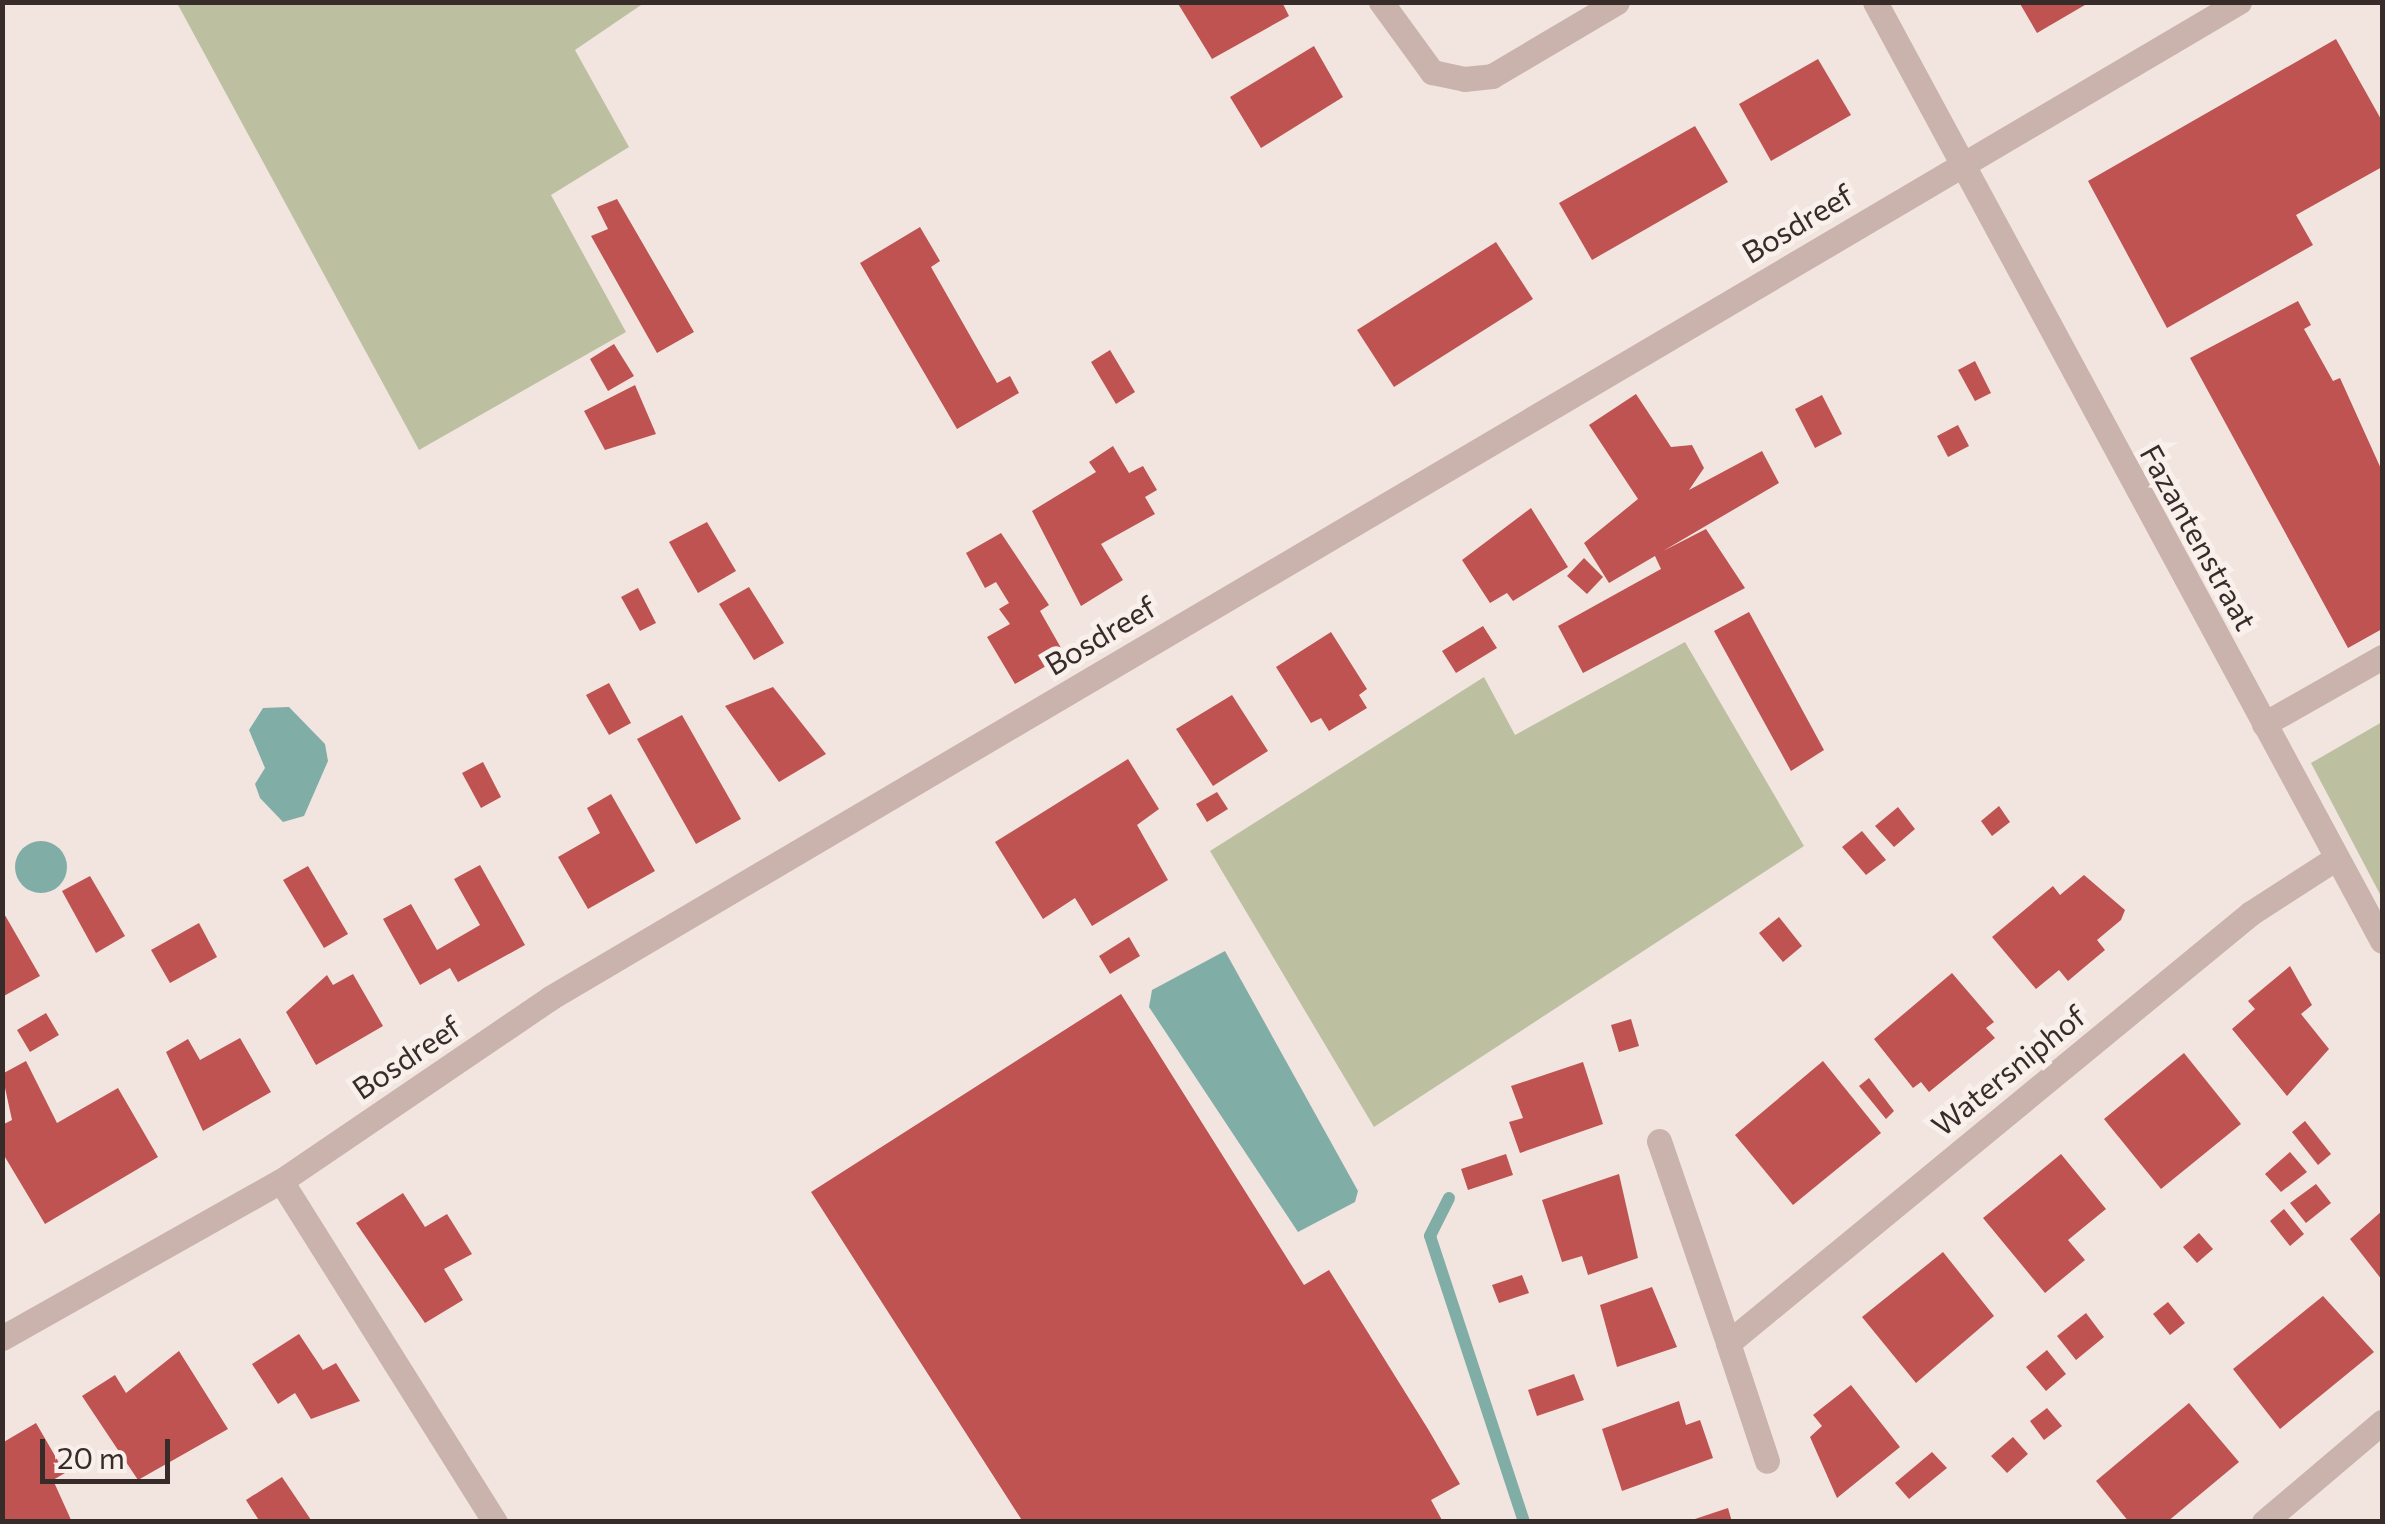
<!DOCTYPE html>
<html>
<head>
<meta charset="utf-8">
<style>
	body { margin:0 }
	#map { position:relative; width:2385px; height:1524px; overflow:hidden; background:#f2e5e0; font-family:Commissioner,sans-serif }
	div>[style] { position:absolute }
	.green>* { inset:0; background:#bcc0a0 }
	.water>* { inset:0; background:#80ada5 }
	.round { border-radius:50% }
	.stream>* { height:12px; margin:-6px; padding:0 6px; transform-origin:6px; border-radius:6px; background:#80ada5 }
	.building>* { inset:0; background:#be5351 }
	.minor>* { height:25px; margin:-12.5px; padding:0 12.5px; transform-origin:12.5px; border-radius:12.5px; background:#c9b3ac }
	span { translate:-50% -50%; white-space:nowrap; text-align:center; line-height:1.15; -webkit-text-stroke:10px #f9f0ec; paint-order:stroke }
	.street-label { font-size:30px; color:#382c2a }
	.frame { position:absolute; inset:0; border:5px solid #382c2a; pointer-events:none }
	.scale { position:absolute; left:40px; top:1439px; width:130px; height:45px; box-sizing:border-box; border:5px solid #382c2a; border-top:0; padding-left:12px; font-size:30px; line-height:35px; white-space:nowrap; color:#382c2a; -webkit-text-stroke:8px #f9f0ec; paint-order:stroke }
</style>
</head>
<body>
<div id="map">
	<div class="green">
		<i style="clip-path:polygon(177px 3px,644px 3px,575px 50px,629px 147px,551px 195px,626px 332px,419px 450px)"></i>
		<i style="clip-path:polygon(1685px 642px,1804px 846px,1374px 1127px,1210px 851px,1484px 677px,1515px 735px)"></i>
		<i style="clip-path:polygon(2382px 722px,2382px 898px,2311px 763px)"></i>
	</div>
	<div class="water">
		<i style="clip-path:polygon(289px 707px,325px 744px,328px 761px,304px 816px,283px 822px,260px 798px,255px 784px,265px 768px,249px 730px,263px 708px)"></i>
		<i class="round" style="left:15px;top:841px;width:52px;height:52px"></i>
		<i style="clip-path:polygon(1225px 951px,1358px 1191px,1355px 1202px,1298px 1232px,1149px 1007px,1152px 990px)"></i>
	</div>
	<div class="stream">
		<i style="left:1449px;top:1198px;width:42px;rotate:116.6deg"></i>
		<i style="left:1430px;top:1236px;width:301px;rotate:71.8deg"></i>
	</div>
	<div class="building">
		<i style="clip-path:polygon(1177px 2px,1282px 2px,1289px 16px,1212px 59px)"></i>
		<i style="clip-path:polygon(2019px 2px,2090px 2px,2037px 33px)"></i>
		<i style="clip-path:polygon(2336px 39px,2382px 121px,2382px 167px,2296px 215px,2313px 245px,2167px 328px,2088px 181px)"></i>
		<i style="clip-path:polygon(1314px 46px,1343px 97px,1261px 148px,1230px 97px)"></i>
		<i style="clip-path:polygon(1818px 59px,1851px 115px,1771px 161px,1739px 104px)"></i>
		<i style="clip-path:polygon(1695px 126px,1728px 182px,1592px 260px,1559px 203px)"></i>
		<i style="clip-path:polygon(617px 199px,694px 332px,657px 353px,591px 236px,608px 229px,597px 207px)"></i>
		<i style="clip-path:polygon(920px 227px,940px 261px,931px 267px,997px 383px,1010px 376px,1019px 393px,957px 429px,860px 263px)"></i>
		<i style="clip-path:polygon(1496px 242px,1533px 299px,1394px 387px,1357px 330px)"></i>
		<i style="clip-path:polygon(2298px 301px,2311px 325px,2304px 329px,2333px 381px,2340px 378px,2382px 471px,2382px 629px,2348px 648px,2190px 358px)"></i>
		<i style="clip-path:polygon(614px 344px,634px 376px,608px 391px,590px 359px)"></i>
		<i style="clip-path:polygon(1110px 350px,1135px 392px,1116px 404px,1091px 362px)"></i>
		<i style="clip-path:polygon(1975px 361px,1991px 393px,1975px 401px,1958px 370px)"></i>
		<i style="clip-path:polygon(635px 385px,656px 434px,605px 450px,584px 411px)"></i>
		<i style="clip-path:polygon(1636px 394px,1671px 447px,1692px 445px,1704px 468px,1689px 490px,1762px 451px,1779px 483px,1663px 551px,1706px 529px,1745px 588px,1583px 673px,1558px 626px,1661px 569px,1655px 556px,1609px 583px,1584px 543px,1638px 499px,1589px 425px)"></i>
		<i style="clip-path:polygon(1822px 395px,1842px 434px,1815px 448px,1795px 409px)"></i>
		<i style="clip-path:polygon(1958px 425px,1969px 446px,1948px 457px,1937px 436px)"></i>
		<i style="clip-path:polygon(1113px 446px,1129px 473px,1143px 466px,1157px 490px,1145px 497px,1155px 514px,1101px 544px,1123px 580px,1081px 606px,1032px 511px,1096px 472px,1089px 462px)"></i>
		<i style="clip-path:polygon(1531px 508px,1568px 567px,1513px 601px,1507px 593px,1490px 603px,1462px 560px)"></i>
		<i style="clip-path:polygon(707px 522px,736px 571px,698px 593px,669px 542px)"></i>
		<i style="clip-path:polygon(1001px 533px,1049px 605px,1040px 611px,1065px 655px,1015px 684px,987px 637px,1010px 624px,999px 609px,1009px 603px,996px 582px,985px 588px,966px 553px)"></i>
		<i style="clip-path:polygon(1584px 558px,1603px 577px,1587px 594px,1567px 576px)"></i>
		<i style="clip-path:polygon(749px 587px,784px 643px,754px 660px,719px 604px)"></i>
		<i style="clip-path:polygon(638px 588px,656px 623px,640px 631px,621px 597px)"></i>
		<i style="clip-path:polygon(1749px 612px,1824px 750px,1791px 771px,1714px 631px)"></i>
		<i style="clip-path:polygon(1483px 626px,1497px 648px,1456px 673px,1442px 651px)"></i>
		<i style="clip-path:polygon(1331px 632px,1367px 689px,1359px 695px,1367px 708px,1329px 731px,1321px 718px,1311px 723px,1276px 667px)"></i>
		<i style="clip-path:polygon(609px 683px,631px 723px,609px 735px,586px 695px)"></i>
		<i style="clip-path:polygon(773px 687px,826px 754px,779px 782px,725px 706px)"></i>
		<i style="clip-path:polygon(1232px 695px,1268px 751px,1213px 786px,1176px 729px)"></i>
		<i style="clip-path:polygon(682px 715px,741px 819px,696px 844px,637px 739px)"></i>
		<i style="clip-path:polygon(1128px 759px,1159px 809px,1137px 825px,1168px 880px,1092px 926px,1075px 898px,1043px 919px,995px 842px)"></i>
		<i style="clip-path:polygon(483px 762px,501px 797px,481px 808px,462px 773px)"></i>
		<i style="clip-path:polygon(1217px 792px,1228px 809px,1207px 822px,1196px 804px)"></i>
		<i style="clip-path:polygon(611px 794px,655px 871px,588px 909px,558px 857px,600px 833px,587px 808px)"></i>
		<i style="clip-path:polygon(1999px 806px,2010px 822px,1992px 836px,1981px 821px)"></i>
		<i style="clip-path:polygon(1898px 807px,1915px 829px,1894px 847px,1875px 826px)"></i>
		<i style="clip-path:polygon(1862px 831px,1886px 860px,1866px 875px,1842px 847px)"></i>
		<i style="clip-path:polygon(480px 865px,525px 945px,458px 982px,450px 968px,420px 985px,383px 919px,411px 904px,437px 950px,480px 925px,454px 879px)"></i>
		<i style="clip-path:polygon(308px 866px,348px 934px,324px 948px,283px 880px)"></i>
		<i style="clip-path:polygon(2084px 875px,2125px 910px,2121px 920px,2097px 940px,2105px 950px,2087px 965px,2068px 981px,2059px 970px,2036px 989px,1992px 937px,2053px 886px,2060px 895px)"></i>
		<i style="clip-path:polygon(90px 876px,125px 936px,96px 953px,62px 891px)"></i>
		<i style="clip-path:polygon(2px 910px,40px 976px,2px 997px)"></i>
		<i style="clip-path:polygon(1779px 917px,1802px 946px,1783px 962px,1759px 933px)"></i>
		<i style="clip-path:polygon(199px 923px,217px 957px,170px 983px,151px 950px)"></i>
		<i style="clip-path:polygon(1129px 937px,1140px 956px,1110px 974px,1099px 956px)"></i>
		<i style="clip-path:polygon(2290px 966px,2312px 1005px,2301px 1014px,2329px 1049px,2287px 1096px,2232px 1029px,2255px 1009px,2248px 1001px)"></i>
		<i style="clip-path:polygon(1952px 973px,1994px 1022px,1986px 1028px,1995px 1038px,1929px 1092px,1921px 1082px,1913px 1088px,1874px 1039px)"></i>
		<i style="clip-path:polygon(353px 974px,383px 1026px,316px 1065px,286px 1012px,327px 975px,333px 985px)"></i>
		<i style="clip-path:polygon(1121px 994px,1304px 1285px,1329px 1270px,1428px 1429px,1460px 1484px,1431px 1500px,1443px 1522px,1023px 1522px,811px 1192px)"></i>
		<i style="clip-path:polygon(46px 1013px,59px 1035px,30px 1052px,17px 1030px)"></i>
		<i style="clip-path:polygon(1631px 1019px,1639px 1046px,1619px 1052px,1611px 1025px)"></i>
		<i style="clip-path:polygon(240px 1038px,271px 1092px,203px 1131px,166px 1052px,188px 1039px,200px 1060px)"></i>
		<i style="clip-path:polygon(2184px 1053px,2241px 1124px,2161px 1189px,2104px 1119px)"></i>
		<i style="clip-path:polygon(26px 1061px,57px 1123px,118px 1088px,158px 1157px,45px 1224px,2px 1152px,2px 1125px,12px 1120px,2px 1074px)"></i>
		<i style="clip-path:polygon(1823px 1061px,1881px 1133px,1793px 1205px,1735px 1135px)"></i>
		<i style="clip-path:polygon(1583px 1062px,1603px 1124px,1520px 1153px,1509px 1122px,1523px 1118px,1511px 1086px)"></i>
		<i style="clip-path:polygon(1869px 1078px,1894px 1111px,1886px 1119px,1859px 1086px)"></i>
		<i style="clip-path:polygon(2305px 1121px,2331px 1154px,2318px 1165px,2292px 1132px)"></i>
		<i style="clip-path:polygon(2290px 1152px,2307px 1172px,2281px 1192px,2265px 1174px)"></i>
		<i style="clip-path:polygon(1506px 1154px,1513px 1175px,1468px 1190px,1461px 1169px)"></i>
		<i style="clip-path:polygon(2061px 1154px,2106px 1209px,2068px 1240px,2085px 1260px,2045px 1293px,1983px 1218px)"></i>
		<i style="clip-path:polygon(1619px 1174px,1638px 1258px,1588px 1275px,1582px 1256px,1562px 1262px,1542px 1200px)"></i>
		<i style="clip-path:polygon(2316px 1184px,2331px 1203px,2306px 1223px,2290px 1203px)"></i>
		<i style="clip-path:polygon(403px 1193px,425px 1227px,447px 1214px,472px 1254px,444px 1269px,463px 1300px,425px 1323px,356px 1223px)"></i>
		<i style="clip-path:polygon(2284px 1209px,2304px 1234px,2290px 1246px,2270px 1221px)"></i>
		<i style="clip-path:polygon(2382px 1211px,2382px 1280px,2350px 1239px)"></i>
		<i style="clip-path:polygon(2199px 1233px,2213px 1249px,2197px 1263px,2183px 1247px)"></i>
		<i style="clip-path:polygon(1943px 1252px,1994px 1316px,1916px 1383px,1862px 1317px)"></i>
		<i style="clip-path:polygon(1522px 1275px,1529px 1293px,1499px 1303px,1492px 1285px)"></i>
		<i style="clip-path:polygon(1652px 1287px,1677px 1347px,1617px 1367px,1600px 1305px)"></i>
		<i style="clip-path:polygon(2323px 1296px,2374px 1352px,2280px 1429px,2233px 1369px)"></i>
		<i style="clip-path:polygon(2168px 1302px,2185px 1323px,2170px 1335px,2153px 1314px)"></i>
		<i style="clip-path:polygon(2086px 1313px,2104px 1337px,2076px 1360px,2057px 1336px)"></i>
		<i style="clip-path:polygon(299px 1334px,323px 1370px,336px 1363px,360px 1401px,311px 1419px,295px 1393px,278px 1404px,252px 1364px)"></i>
		<i style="clip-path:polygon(2047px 1350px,2066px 1374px,2046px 1391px,2026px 1367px)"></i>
		<i style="clip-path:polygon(179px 1351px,228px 1429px,138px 1480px,82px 1396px,115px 1375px,126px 1393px)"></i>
		<i style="clip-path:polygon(1574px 1374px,1584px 1400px,1537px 1416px,1528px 1390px)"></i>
		<i style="clip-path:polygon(1851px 1385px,1900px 1447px,1837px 1498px,1810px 1437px,1822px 1426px,1813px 1415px)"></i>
		<i style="clip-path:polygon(1679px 1401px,1686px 1425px,1700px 1420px,1713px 1458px,1622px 1491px,1602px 1429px)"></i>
		<i style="clip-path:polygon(2189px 1403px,2239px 1462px,2167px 1522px,2129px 1522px,2096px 1481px)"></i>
		<i style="clip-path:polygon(2047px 1408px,2062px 1426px,2044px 1440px,2030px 1421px)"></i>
		<i style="clip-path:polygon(36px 1423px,65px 1473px,53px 1480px,72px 1522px,2px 1522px,2px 1443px)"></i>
		<i style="clip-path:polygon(2013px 1437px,2028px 1454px,2007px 1473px,1991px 1456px)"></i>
		<i style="clip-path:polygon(1932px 1452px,1947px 1468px,1909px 1499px,1895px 1483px)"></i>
		<i style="clip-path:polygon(282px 1477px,311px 1520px,308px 1522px,260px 1522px,246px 1500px)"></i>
		<i style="clip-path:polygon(1728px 1508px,1732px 1522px,1689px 1522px,1689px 1521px)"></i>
	</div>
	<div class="minor">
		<i style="left:1381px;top:2px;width:87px;rotate:53.9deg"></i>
		<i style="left:1432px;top:72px;width:33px;rotate:12deg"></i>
		<i style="left:1464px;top:79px;width:28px;rotate:-6deg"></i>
		<i style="left:1492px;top:76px;width:145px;rotate:-30.6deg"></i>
		<i style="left:1875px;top:2px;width:1067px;rotate:61.63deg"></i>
		<i style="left:2264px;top:724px;width:136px;rotate:-29.6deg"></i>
		<i style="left:1659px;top:1141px;width:213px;rotate:71.1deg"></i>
		<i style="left:1728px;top:1343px;width:677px;rotate:-39.43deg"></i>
		<i style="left:2251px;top:913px;width:101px;rotate:-32.9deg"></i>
		<i style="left:281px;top:1181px;width:403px;rotate:57.9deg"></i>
		<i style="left:2px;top:1338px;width:320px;rotate:-29.4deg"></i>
		<i style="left:281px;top:1181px;width:325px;rotate:-34.2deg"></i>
		<i style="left:550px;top:998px;width:1961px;rotate:-30.53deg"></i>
		<i style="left:1728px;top:1343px;width:124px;rotate:71.7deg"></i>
		<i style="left:2264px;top:1522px;width:155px;rotate:-40.3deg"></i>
	</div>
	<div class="street-label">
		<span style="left:1797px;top:223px;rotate:-31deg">Bosdreef</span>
		<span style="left:2199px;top:537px;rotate:61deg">Fazantenstraat</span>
		<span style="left:1100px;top:635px;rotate:-31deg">Bosdreef</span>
		<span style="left:406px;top:1057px;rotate:-34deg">Bosdreef</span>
		<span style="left:2008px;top:1070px;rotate:-39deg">Watersniphof</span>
	</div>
	<div class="frame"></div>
	<div class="scale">20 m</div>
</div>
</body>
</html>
